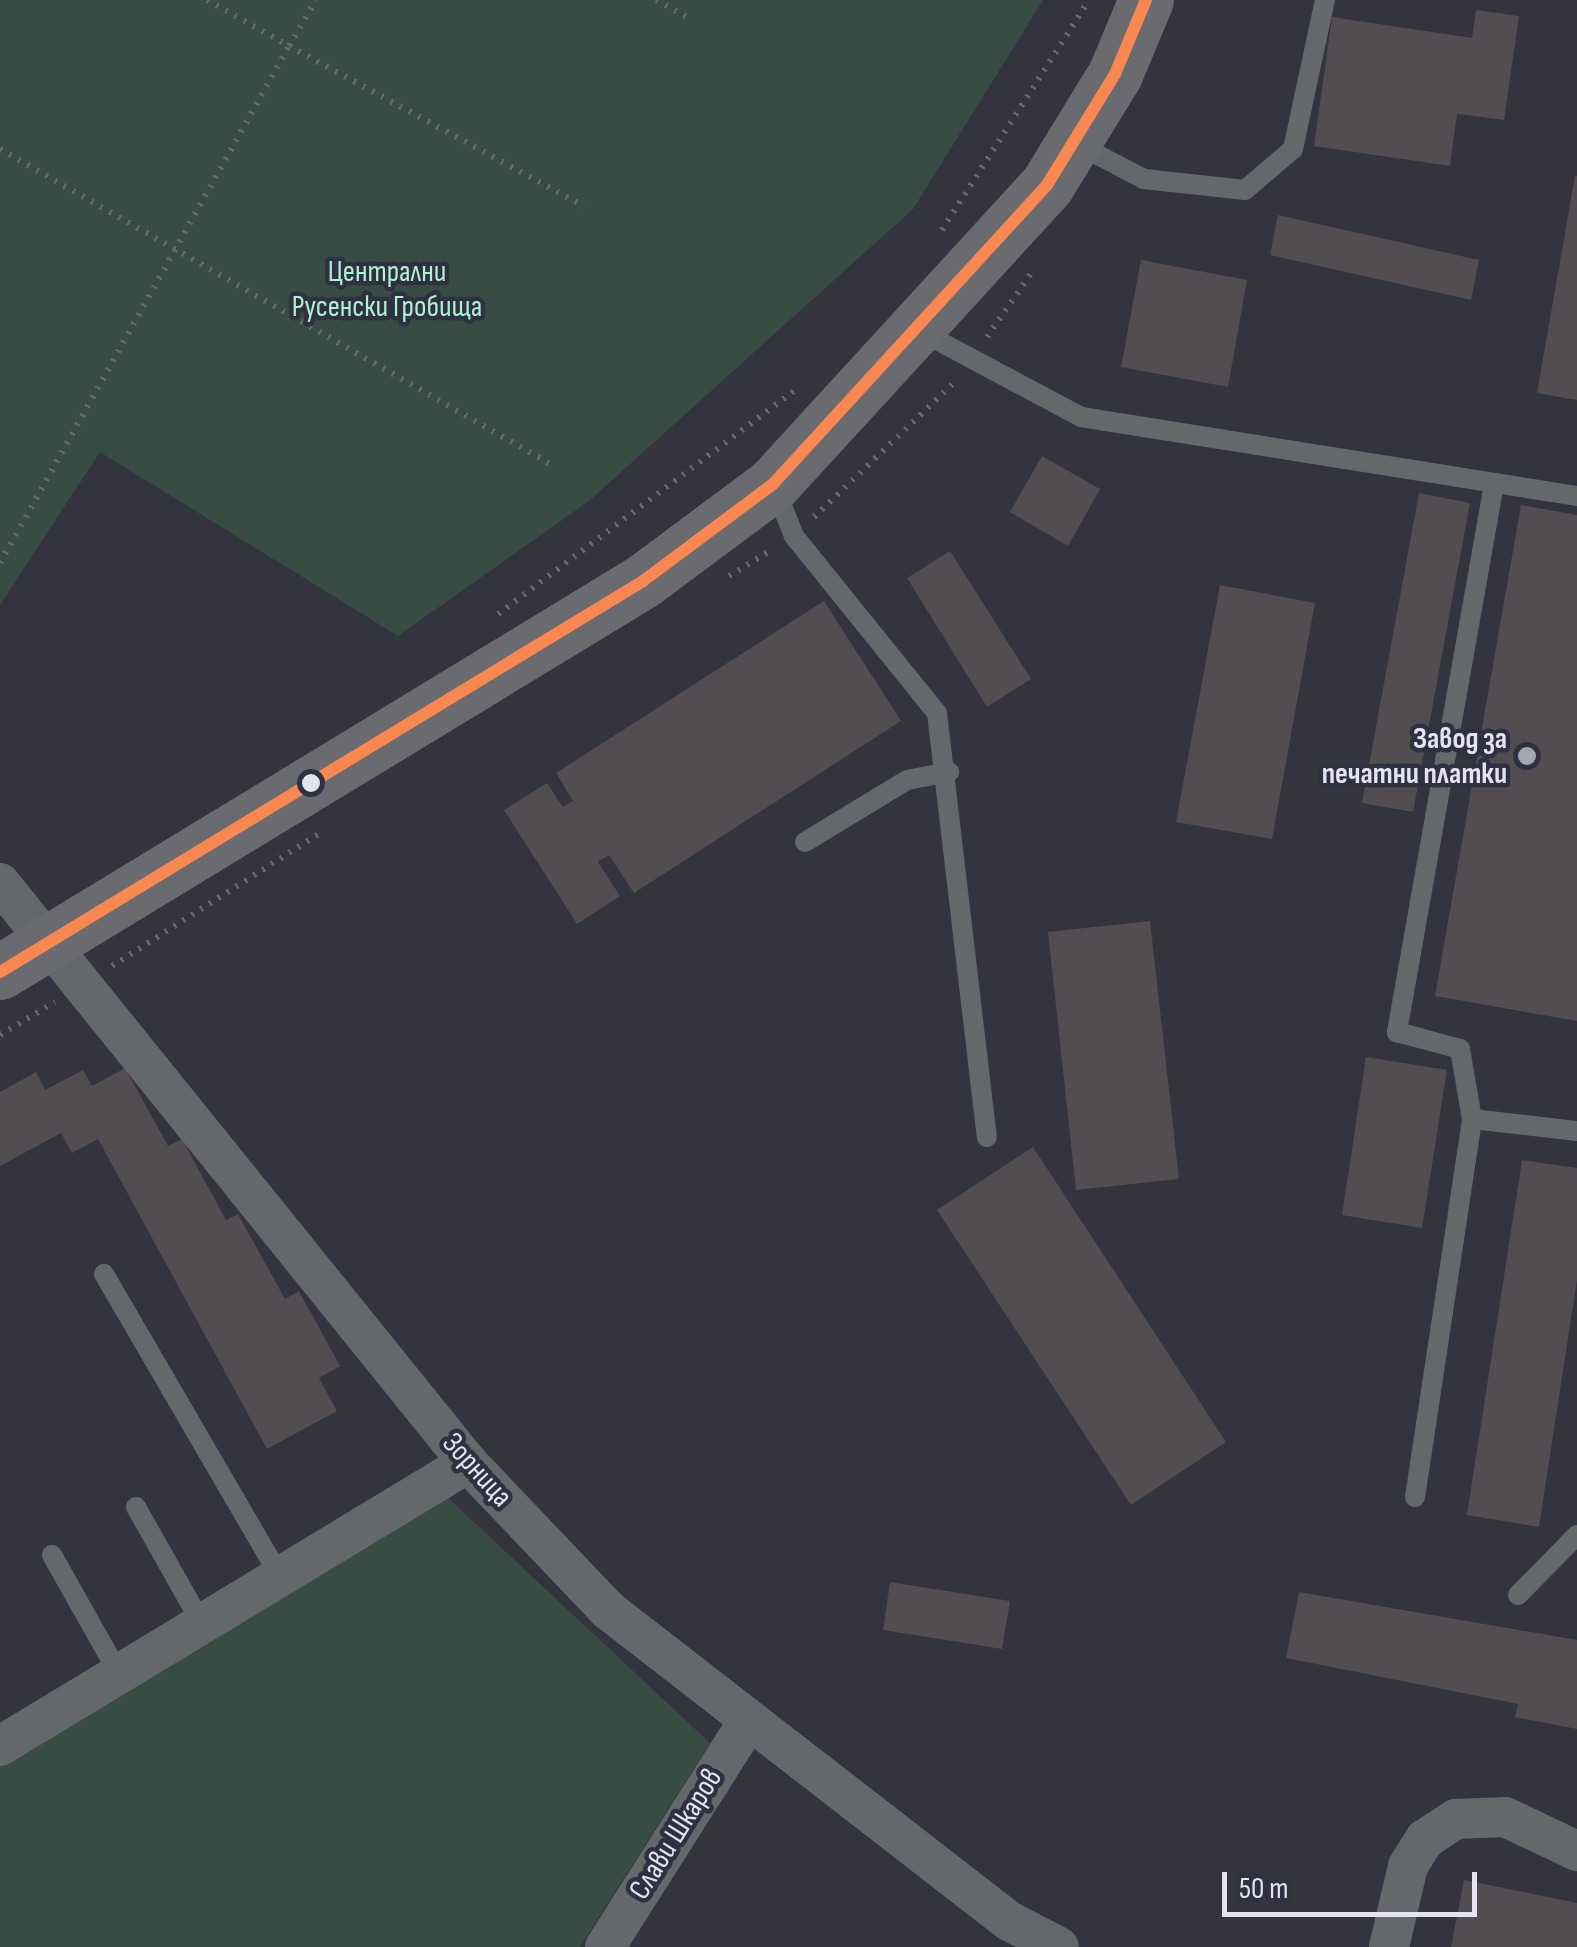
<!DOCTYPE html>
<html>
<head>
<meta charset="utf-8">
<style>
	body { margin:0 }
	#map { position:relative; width:1577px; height:1947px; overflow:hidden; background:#33343e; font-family:"Sofia Sans Condensed",sans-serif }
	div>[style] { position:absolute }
	.green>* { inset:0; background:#374d43 }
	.building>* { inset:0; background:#514d51 }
	.path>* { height:6px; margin-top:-3px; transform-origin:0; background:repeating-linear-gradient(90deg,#65676b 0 2.5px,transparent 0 10.5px) }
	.service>* { height:20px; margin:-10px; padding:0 10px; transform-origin:10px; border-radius:10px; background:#65686b }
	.minor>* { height:40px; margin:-20px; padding:0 20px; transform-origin:20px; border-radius:20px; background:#65686b }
	.secondary>* { height:55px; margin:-27.5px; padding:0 27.5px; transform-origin:27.5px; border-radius:27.5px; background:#696b6f }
	.bus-1>* { height:12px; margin:-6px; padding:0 6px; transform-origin:6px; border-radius:6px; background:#f88751 }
	.dots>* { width:28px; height:28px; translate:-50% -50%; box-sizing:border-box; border:5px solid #2f3042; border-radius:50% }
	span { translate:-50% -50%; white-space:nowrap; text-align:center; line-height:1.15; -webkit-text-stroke:9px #2f3042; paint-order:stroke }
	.park-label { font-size:30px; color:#adf3cd }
	.poi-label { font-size:30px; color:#e3e4f0; font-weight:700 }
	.right { translate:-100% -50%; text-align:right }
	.street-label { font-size:30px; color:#e3e4f0 }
	.scale { position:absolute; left:1222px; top:1872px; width:255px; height:45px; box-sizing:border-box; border:5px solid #e3e4f0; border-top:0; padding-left:12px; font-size:30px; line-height:35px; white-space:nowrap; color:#e3e4f0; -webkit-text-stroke:8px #2f3042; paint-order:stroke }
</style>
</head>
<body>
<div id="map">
	<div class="green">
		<i style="clip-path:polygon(0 0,1043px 0,913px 209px,589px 501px,398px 636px,100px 452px,0 605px)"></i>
		<i style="clip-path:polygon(445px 1495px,710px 1743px,580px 1947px,0 1947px,0 1755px)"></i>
	</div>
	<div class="building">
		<i style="clip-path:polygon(1476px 10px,1519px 16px,1504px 120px,1457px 114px,1450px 166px,1314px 146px,1332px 17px,1472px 38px)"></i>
		<i style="clip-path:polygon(1575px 176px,1577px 176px,1577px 400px,1537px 393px)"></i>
		<i style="clip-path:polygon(1278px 215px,1479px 260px,1471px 300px,1270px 255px)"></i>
		<i style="clip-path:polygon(1141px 260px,1247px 280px,1228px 387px,1121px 367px)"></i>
		<i style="clip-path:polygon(1042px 456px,1100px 489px,1068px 546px,1010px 512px)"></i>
		<i style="clip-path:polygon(1419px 493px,1470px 503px,1413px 812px,1362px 803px)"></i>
		<i style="clip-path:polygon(1521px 505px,1577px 515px,1577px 1021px,1435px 996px)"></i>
		<i style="clip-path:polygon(950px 551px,1031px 679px,987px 707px,907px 578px)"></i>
		<i style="clip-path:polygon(1220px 585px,1315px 603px,1272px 839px,1176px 822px)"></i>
		<i style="clip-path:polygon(824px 601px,901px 721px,634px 893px,609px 855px,598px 862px,620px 896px,577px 924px,504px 810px,547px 783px,563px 807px,573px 801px,556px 773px)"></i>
		<i style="clip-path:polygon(1150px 921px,1179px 1179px,1076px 1190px,1048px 932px)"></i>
		<i style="clip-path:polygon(1366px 1057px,1447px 1070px,1422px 1228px,1342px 1215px)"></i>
		<i style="clip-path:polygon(125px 1068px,168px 1146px,182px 1139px,226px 1220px,238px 1214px,285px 1299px,299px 1291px,340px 1366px,319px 1378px,337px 1411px,267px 1449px,98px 1139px,72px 1153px,61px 1133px,0 1166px,0 1092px,36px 1072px,45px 1090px,83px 1070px,92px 1086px)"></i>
		<i style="clip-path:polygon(1033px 1147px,1226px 1442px,1131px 1505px,937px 1210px)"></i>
		<i style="clip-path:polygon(1522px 1160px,1577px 1168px,1577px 1280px,1539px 1527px,1467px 1515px)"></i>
		<i style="clip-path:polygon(890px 1582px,1010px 1601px,1002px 1649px,883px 1630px)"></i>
		<i style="clip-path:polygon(1299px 1592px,1577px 1640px,1577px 1729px,1515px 1717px,1518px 1704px,1286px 1658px)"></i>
		<i style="clip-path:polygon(1464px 1880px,1577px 1903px,1577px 1947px,1451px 1947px)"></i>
	</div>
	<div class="path">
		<i style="left:207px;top:0;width:94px;rotate:29.3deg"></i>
		<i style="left:289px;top:46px;width:53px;rotate:-59.6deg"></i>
		<i style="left:656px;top:0;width:39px;rotate:29deg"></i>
		<i style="left:0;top:149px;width:636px;rotate:29.79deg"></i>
		<i style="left:942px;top:230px;width:273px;rotate:-57.4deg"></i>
		<i style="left:987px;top:337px;width:83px;rotate:-55.3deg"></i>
		<i style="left:814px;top:517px;width:198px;rotate:-43.8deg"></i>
		<i style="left:0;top:563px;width:592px;rotate:-60.8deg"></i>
		<i style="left:289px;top:46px;width:336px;rotate:28.5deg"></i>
		<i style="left:729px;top:576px;width:52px;rotate:-31.5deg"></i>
		<i style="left:498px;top:614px;width:372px;rotate:-37deg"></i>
		<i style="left:112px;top:966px;width:247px;rotate:-32.6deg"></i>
		<i style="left:0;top:1035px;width:64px;rotate:-31deg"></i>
	</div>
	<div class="service">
		<i style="left:1075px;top:143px;width:78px;rotate:27.6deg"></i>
		<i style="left:1144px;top:179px;width:102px;rotate:6.2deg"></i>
		<i style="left:1245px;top:190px;width:63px;rotate:-40.5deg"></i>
		<i style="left:1293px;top:149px;width:152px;rotate:-77.9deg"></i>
		<i style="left:920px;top:331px;width:183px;rotate:28.1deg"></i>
		<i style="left:1081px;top:417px;width:502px;rotate:9.05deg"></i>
		<i style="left:1494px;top:484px;width:557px;rotate:100.04deg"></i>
		<i style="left:1397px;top:1032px;width:65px;rotate:15.1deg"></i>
		<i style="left:1460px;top:1049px;width:71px;rotate:80.3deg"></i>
		<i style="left:1472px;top:1119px;width:106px;rotate:6.5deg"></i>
		<i style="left:774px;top:486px;width:54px;rotate:68.2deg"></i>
		<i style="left:794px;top:536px;width:228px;rotate:51.1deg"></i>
		<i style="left:937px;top:713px;width:427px;rotate:83.3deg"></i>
		<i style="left:805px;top:842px;width:119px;rotate:-31.3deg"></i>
		<i style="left:907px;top:780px;width:43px;rotate:-10.8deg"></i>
		<i style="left:104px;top:1274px;width:350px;rotate:59.8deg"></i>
		<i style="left:1415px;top:1497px;width:382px;rotate:-81.4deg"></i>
		<i style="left:136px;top:1507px;width:134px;rotate:60.6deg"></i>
		<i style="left:52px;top:1555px;width:137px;rotate:60.6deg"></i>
		<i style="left:1518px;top:1595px;width:84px;rotate:-45.5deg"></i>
	</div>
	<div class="minor">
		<i style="left:0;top:883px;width:745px;rotate:51.1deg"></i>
		<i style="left:468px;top:1463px;width:203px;rotate:46.4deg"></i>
		<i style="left:608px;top:1610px;width:507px;rotate:37.8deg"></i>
		<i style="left:1009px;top:1921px;width:56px;rotate:27.5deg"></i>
		<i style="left:0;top:1746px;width:547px;rotate:-31.16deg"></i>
		<i style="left:605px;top:1947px;width:267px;rotate:-57.6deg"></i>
		<i style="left:1389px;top:1947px;width:83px;rotate:-76.8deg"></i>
		<i style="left:1408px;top:1866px;width:32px;rotate:-58deg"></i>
		<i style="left:1425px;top:1839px;width:37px;rotate:-33deg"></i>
		<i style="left:1456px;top:1819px;width:49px;rotate:-2.3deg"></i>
		<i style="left:1505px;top:1817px;width:80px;rotate:25.3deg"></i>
	</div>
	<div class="secondary">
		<i style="left:0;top:972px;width:753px;rotate:-31.3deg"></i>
		<i style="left:643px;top:581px;width:162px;rotate:-36.7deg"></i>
		<i style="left:773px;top:484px;width:406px;rotate:-47.5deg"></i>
		<i style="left:1047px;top:185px;width:130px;rotate:-58.5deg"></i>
		<i style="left:1115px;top:74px;width:80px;rotate:-67.3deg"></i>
	</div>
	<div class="bus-1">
		<i style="left:0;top:972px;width:753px;rotate:-31.3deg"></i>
		<i style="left:643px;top:581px;width:162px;rotate:-36.7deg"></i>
		<i style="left:773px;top:484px;width:406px;rotate:-47.5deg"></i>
		<i style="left:1047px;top:185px;width:130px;rotate:-58.5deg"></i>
		<i style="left:1115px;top:74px;width:80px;rotate:-67.3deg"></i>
	</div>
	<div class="dots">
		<i style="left:1527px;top:756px;background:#a5a6b2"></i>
		<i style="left:311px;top:783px;background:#e3e4f0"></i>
	</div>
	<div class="park-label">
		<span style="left:387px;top:289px">Централни<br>Русенски Гробища</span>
	</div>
	<div class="poi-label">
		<span class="right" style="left:1507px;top:756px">Завод за<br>печатни платки</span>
	</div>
	<div class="street-label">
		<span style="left:477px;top:1470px;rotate:48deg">Зорница</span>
		<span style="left:676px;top:1834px;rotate:-58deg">Слави Шкаров</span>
	</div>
	<div class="scale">50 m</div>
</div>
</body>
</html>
